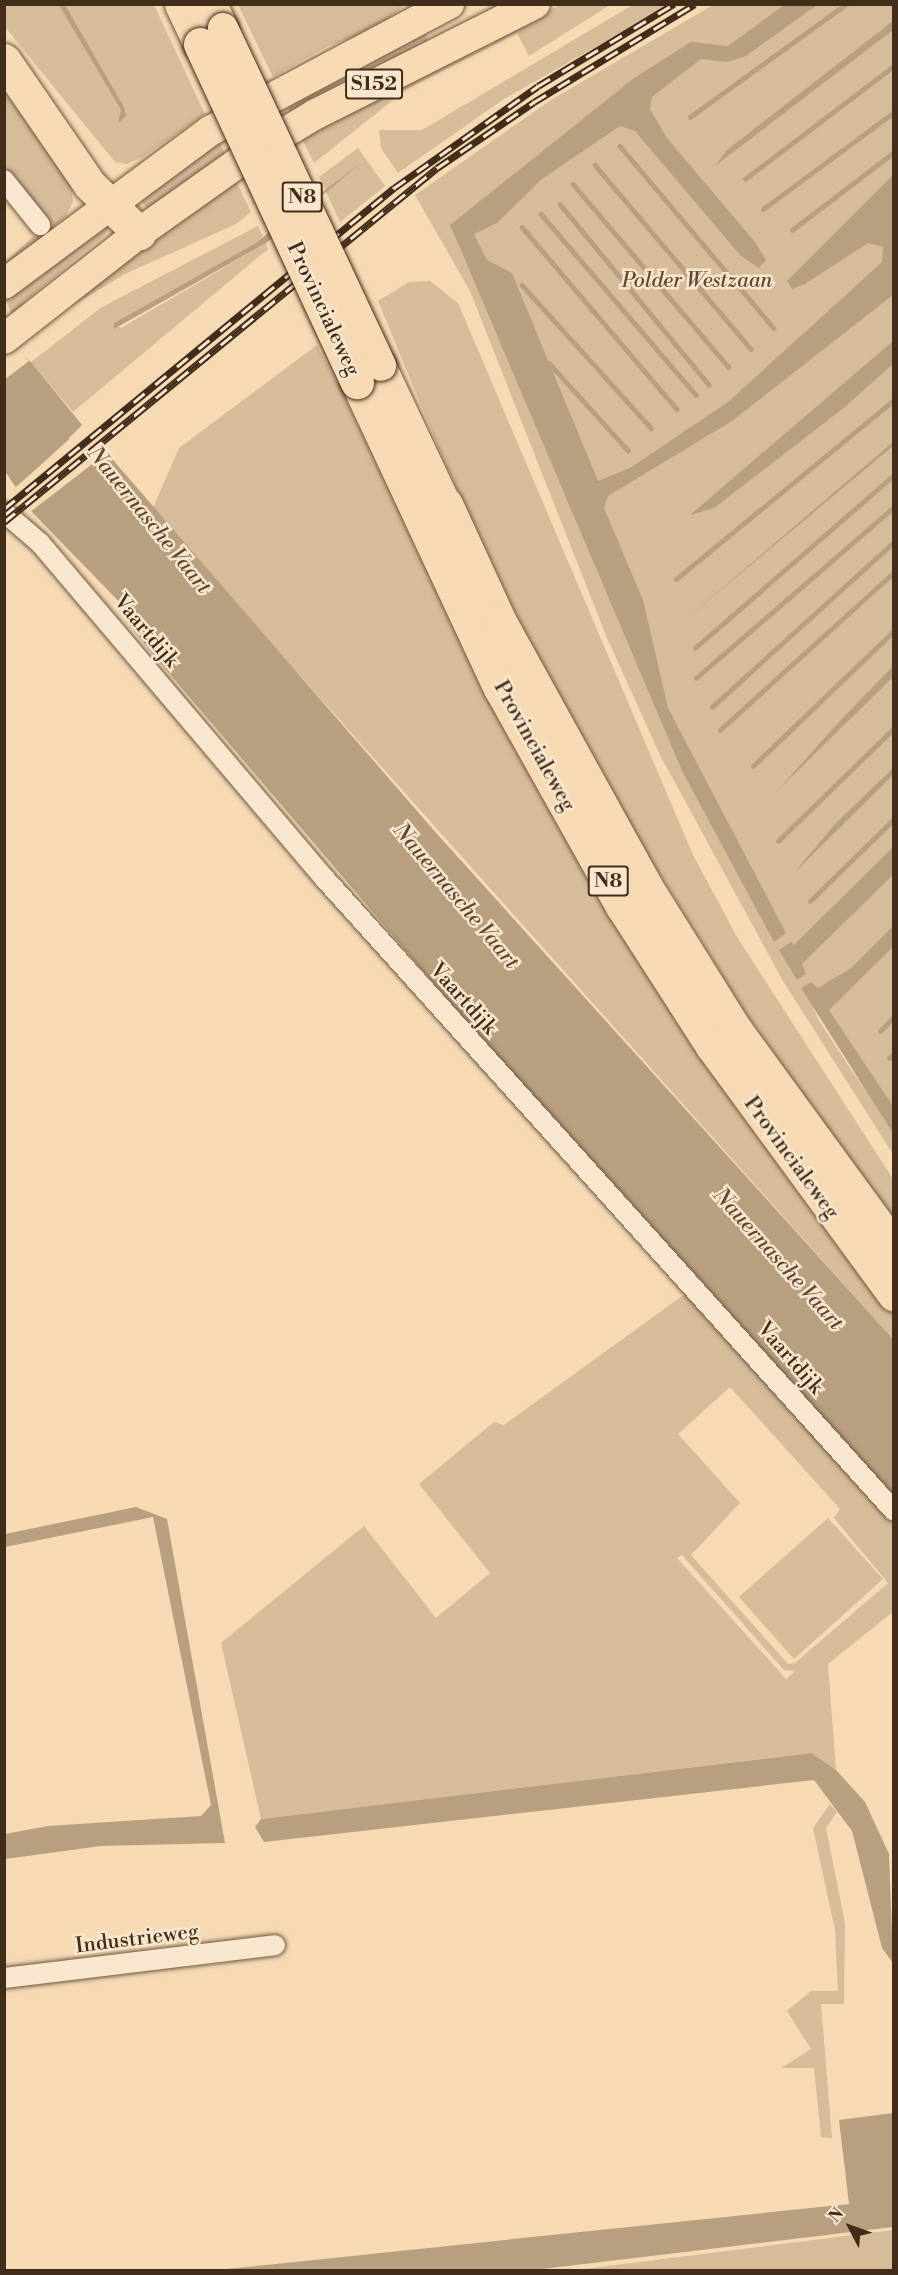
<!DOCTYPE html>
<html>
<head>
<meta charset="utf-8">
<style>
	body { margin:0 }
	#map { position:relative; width:898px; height:2275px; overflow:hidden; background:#f5dab4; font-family:"Libre Bodoni",serif }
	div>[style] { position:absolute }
	.green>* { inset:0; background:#d7bc9a }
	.water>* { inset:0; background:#b89f80 }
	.pier>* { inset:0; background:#f5dab4 }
	.stream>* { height:4.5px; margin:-2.25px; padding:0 2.25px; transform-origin:2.25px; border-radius:2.25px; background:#b89f80 }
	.roads { filter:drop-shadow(0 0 2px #6f5840) drop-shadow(0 0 2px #6f5840) }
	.street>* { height:20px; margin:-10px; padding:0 10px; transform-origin:10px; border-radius:10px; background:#f8e7ce }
	.primary>* { height:30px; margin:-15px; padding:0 15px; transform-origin:15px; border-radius:15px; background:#f5dab4 }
	.highway>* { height:33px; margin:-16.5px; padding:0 16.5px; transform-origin:16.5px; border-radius:16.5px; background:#f5dab4 }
	.rail>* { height:7px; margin-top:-3.5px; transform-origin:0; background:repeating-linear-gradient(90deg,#f8e7ce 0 14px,#422c1a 0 28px); box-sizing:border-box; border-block:2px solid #422c1a }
	.bridges { filter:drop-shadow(0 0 2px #422c1a) drop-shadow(0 0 2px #422c1a) }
	.primary-bridge>* { height:30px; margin:-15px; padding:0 15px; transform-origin:15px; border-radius:15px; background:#f5dab4 }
	.highway-bridge>* { height:33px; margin:-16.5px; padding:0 16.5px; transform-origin:16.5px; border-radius:16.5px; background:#f5dab4 }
	span { translate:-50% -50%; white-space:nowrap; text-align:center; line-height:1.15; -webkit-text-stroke:5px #f8e7ce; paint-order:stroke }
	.shield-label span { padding:2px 4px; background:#f8e7ce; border:2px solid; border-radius:4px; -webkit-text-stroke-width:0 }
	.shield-label { font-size:20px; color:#422c1a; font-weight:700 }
	.park-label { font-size:21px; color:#604934; font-style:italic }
	.street-label { font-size:21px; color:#422c1a }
	.water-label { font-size:22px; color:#604934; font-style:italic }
	.frame { position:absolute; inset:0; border:6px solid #422c1a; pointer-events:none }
	.north { position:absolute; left:820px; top:2197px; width:60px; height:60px; -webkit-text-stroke:4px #f8e7ce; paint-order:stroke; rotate:311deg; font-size:16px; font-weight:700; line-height:24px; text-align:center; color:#422c1a }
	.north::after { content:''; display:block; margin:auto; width:21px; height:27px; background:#422c1a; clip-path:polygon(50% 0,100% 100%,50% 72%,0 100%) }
</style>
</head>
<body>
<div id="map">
	<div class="green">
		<i style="clip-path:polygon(634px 4px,669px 5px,504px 99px,398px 173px,381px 148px,379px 130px,422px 130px)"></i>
		<i style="clip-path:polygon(5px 5px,154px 5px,205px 114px,143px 157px,127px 164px,115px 162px,5px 27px)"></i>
		<i style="clip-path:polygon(238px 5px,404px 5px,374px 30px,328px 46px,273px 77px)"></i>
		<i style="clip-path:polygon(560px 5px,610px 5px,529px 56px,517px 33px,407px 89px,314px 163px,300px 135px)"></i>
		<i style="clip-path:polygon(evenodd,713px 5px,893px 5px,893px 1154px,783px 981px,660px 755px,607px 638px,470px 291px,415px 195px,551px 100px,713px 5px,450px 225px,538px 411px,722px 842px,775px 942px,682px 771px,450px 225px,713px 5px,804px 986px,805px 986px,865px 1091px,818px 1019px,804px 986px)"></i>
		<i style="clip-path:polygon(422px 27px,430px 43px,292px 116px,285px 101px)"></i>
		<i style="clip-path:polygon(4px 91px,71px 182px,73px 202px,66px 216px,5px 270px,5px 262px,47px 224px,5px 169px)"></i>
		<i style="clip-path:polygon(219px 140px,226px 156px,150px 212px,139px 198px)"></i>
		<i style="clip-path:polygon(358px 148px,385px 186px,340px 222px,319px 177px)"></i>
		<i style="clip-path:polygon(236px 181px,251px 212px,236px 224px,125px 274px,55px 316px,115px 262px)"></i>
		<i style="clip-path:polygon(112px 221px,105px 235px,25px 301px,14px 318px,4px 296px)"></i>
		<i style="clip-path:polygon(258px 226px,263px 236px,254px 244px,114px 323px,121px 328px,266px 243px,268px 249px,73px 412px,31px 362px,102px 307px)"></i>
		<i style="clip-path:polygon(430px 281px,458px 303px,693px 855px,737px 937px,893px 1179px,893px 1221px,743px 1009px,606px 787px,533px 651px,445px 463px,378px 301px,409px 282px)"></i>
		<i style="clip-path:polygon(317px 345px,657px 990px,698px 1055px,893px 1312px,893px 1339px,152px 510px,179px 448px)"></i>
		<i style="clip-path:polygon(evenodd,689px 1291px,893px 1521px,893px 1612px,828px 1664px,836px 1770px,810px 1753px,261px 1819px,221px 1643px,364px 1526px,436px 1618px,490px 1573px,419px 1484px,494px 1422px,504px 1425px,689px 1291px,730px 1387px,840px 1509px,834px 1518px,888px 1583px,795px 1663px,788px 1664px,691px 1555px,740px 1503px,678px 1434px,730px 1387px,689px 1291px,682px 1555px,784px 1670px,795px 1671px,786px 1679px,677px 1558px,682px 1555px)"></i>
		<i style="clip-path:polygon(828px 1518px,883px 1579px,794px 1659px,739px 1597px)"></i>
		<i style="clip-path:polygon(830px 1804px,837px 1812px,826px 1828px,845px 1923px,844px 2004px,821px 2004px,832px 2138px,821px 2137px,814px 2068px,781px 2068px,811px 2049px,787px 2011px,811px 1991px,838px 1991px,835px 1930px,813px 1828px)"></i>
		<i style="clip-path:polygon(893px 2230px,893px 2270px,577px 2270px)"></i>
	</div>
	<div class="water">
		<i style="clip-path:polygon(59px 5px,65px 5px,124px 107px,126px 116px,118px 123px,121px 110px)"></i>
		<i style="clip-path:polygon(784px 5px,817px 5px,746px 56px,727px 62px,701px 59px,652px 97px,650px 109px,667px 138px,755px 242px,766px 260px,759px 268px,740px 255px,635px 131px,620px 126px,542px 179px,497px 223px,474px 234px,487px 260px,512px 273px,598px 481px,630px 468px,728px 402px,882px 262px,883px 247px,868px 243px,805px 284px,792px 289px,787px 281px,893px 175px,893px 295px,732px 421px,608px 496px,604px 508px,643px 600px,668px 708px,786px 933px,774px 942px,682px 771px,450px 225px,634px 78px,691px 42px,728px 46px)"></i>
		<i style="clip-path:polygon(893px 21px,893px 30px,715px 166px,727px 150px)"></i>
		<i style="clip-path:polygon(362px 162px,266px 243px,114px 329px,114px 323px,254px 244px)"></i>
		<i style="clip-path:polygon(4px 341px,31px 362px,82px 425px,69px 438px,92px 464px,107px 453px,437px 834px,893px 1339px,893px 1495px,453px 1006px,151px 652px,127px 622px,132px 615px,32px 512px,5px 471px)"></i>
		<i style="clip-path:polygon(893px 341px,893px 364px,845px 407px,714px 508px,690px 515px)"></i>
		<i style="clip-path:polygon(893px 442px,893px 446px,685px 620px)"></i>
		<i style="clip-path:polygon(893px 666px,893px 677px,777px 791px,837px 724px)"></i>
		<i style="clip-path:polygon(893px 768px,893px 775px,793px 874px,835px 824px)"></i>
		<i style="clip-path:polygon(893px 847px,893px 875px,802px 964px,806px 974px,797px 980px,779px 950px,791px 942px,794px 945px)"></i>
		<i style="clip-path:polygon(893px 926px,893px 947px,829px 1010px,893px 1106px,893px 1133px,801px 988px,811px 982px,818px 988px,851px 968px)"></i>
		<i style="clip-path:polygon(136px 1507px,167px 1519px,225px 1843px,101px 1846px,5px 1859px,5px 1834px,48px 1826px,201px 1816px,211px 1805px,153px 1517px,5px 1547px,5px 1534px)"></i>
		<i style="clip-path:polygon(811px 1753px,836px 1770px,865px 1802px,889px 1854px,893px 1963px,882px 1948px,852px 1831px,814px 1780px,264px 1842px,255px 1827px,261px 1819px)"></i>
		<i style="clip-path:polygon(893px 2113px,893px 2227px,534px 2270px,217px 2270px,849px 2204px,839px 2120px)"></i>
	</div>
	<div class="pier">
		<i style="clip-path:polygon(4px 338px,29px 361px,4px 380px)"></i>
		<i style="clip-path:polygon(85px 425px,73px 439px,93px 461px,109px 451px,29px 513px,15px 488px)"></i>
	</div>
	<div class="stream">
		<i style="left:690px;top:117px;width:193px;rotate:-35.9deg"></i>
		<i style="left:620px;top:146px;width:238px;rotate:49.8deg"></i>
		<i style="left:595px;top:165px;width:241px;rotate:49.7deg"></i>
		<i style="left:745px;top:179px;width:187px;rotate:-37.2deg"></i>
		<i style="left:573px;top:184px;width:240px;rotate:49.6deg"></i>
		<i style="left:560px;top:204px;width:234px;rotate:50.5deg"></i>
		<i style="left:763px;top:209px;width:163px;rotate:-36.5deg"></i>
		<i style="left:541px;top:214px;width:238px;rotate:49.4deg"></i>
		<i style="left:522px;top:227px;width:239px;rotate:49.6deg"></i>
		<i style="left:792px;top:230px;width:128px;rotate:-37.4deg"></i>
		<i style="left:522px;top:285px;width:193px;rotate:47.9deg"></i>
		<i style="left:549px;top:363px;width:118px;rotate:47.8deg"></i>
		<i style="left:676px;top:579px;width:282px;rotate:-39.4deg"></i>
		<i style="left:695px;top:648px;width:264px;rotate:-41deg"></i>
		<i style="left:696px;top:678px;width:262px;rotate:-40.8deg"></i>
		<i style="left:712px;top:707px;width:246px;rotate:-42.2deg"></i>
		<i style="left:720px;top:730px;width:235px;rotate:-42.2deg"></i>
		<i style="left:753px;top:766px;width:195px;rotate:-43.8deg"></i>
		<i style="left:778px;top:841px;width:162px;rotate:-44.2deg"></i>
		<i style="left:810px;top:901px;width:117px;rotate:-44.3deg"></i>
		<i style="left:880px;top:1031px;width:20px;rotate:-45deg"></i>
		<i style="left:889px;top:1058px;width:6px;rotate:-39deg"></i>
	</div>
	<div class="roads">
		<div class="street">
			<i style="left:4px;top:180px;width:58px;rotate:51.3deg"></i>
			<i style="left:4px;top:512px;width:48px;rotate:40.7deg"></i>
			<i style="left:40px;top:543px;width:441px;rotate:49.7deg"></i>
			<i style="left:325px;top:879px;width:850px;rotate:48deg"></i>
			<i style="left:4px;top:1978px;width:273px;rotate:-6.9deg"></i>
		</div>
		<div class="primary">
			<i style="left:212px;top:4px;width:26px;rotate:65deg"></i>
			<i style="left:4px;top:284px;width:257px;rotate:-36.6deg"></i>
			<i style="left:210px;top:131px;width:271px;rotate:-28deg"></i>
			<i style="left:4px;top:339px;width:172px;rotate:-38.1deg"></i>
			<i style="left:139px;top:233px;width:143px;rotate:-35.4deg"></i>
			<i style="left:256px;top:150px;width:70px;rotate:-31deg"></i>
			<i style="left:316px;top:114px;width:245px;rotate:-26.7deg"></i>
			<i style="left:381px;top:366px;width:153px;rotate:64.8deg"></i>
		</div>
		<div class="highway">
			<i style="left:181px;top:4px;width:44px;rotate:64.6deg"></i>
			<i style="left:4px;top:60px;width:152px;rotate:55.5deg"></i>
			<i style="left:90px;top:185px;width:69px;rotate:44.4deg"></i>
			<i style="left:357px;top:382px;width:338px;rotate:65deg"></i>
			<i style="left:500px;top:688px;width:250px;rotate:60.8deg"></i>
			<i style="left:622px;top:906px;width:166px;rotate:57.3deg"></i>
			<i style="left:712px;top:1046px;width:308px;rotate:53.8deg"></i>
			<i style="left:446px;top:504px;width:128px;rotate:65.4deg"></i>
			<i style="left:499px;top:620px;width:303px;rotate:61.1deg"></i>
			<i style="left:645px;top:885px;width:170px;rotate:58deg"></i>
			<i style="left:735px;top:1029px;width:270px;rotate:53.9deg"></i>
		</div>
	</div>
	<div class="rail">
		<i style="left:4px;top:509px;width:505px;rotate:-39.46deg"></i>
		<i style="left:394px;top:188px;width:176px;rotate:-35.3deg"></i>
		<i style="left:538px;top:86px;width:159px;rotate:-31.1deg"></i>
		<i style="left:4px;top:522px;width:559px;rotate:-39.27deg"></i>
		<i style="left:437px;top:168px;width:117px;rotate:-34.2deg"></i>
		<i style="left:534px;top:102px;width:188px;rotate:-31.3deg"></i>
	</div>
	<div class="bridges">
		<div class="primary-bridge">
			<i style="left:223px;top:28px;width:373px;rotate:64.9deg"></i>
		</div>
		<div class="highway-bridge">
			<i style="left:200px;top:44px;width:373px;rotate:65.1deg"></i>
		</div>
	</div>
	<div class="shield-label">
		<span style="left:374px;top:84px">S152</span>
		<span style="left:302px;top:197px">N8</span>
		<span style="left:608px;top:881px">N8</span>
	</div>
	<div class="park-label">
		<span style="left:697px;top:281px">Polder Westzaan</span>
	</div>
	<div class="street-label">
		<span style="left:323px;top:309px;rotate:65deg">Provincialeweg</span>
		<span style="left:146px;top:631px;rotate:50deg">Vaartdijk</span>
		<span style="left:534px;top:746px;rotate:61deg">Provincialeweg</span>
		<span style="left:463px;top:999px;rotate:48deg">Vaartdijk</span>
		<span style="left:791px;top:1158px;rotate:54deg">Provincialeweg</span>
		<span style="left:790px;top:1358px;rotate:49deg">Vaartdijk</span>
		<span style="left:137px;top:1939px;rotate:-7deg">Industrieweg</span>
	</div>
	<div class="water-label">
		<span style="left:149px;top:520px;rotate:51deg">Nauernasche Vaart</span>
		<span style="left:456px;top:896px;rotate:50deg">Nauernasche Vaart</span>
		<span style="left:778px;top:1259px;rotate:48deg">Nauernasche Vaart</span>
	</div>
	<div class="frame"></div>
	<div class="north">N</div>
</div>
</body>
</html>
